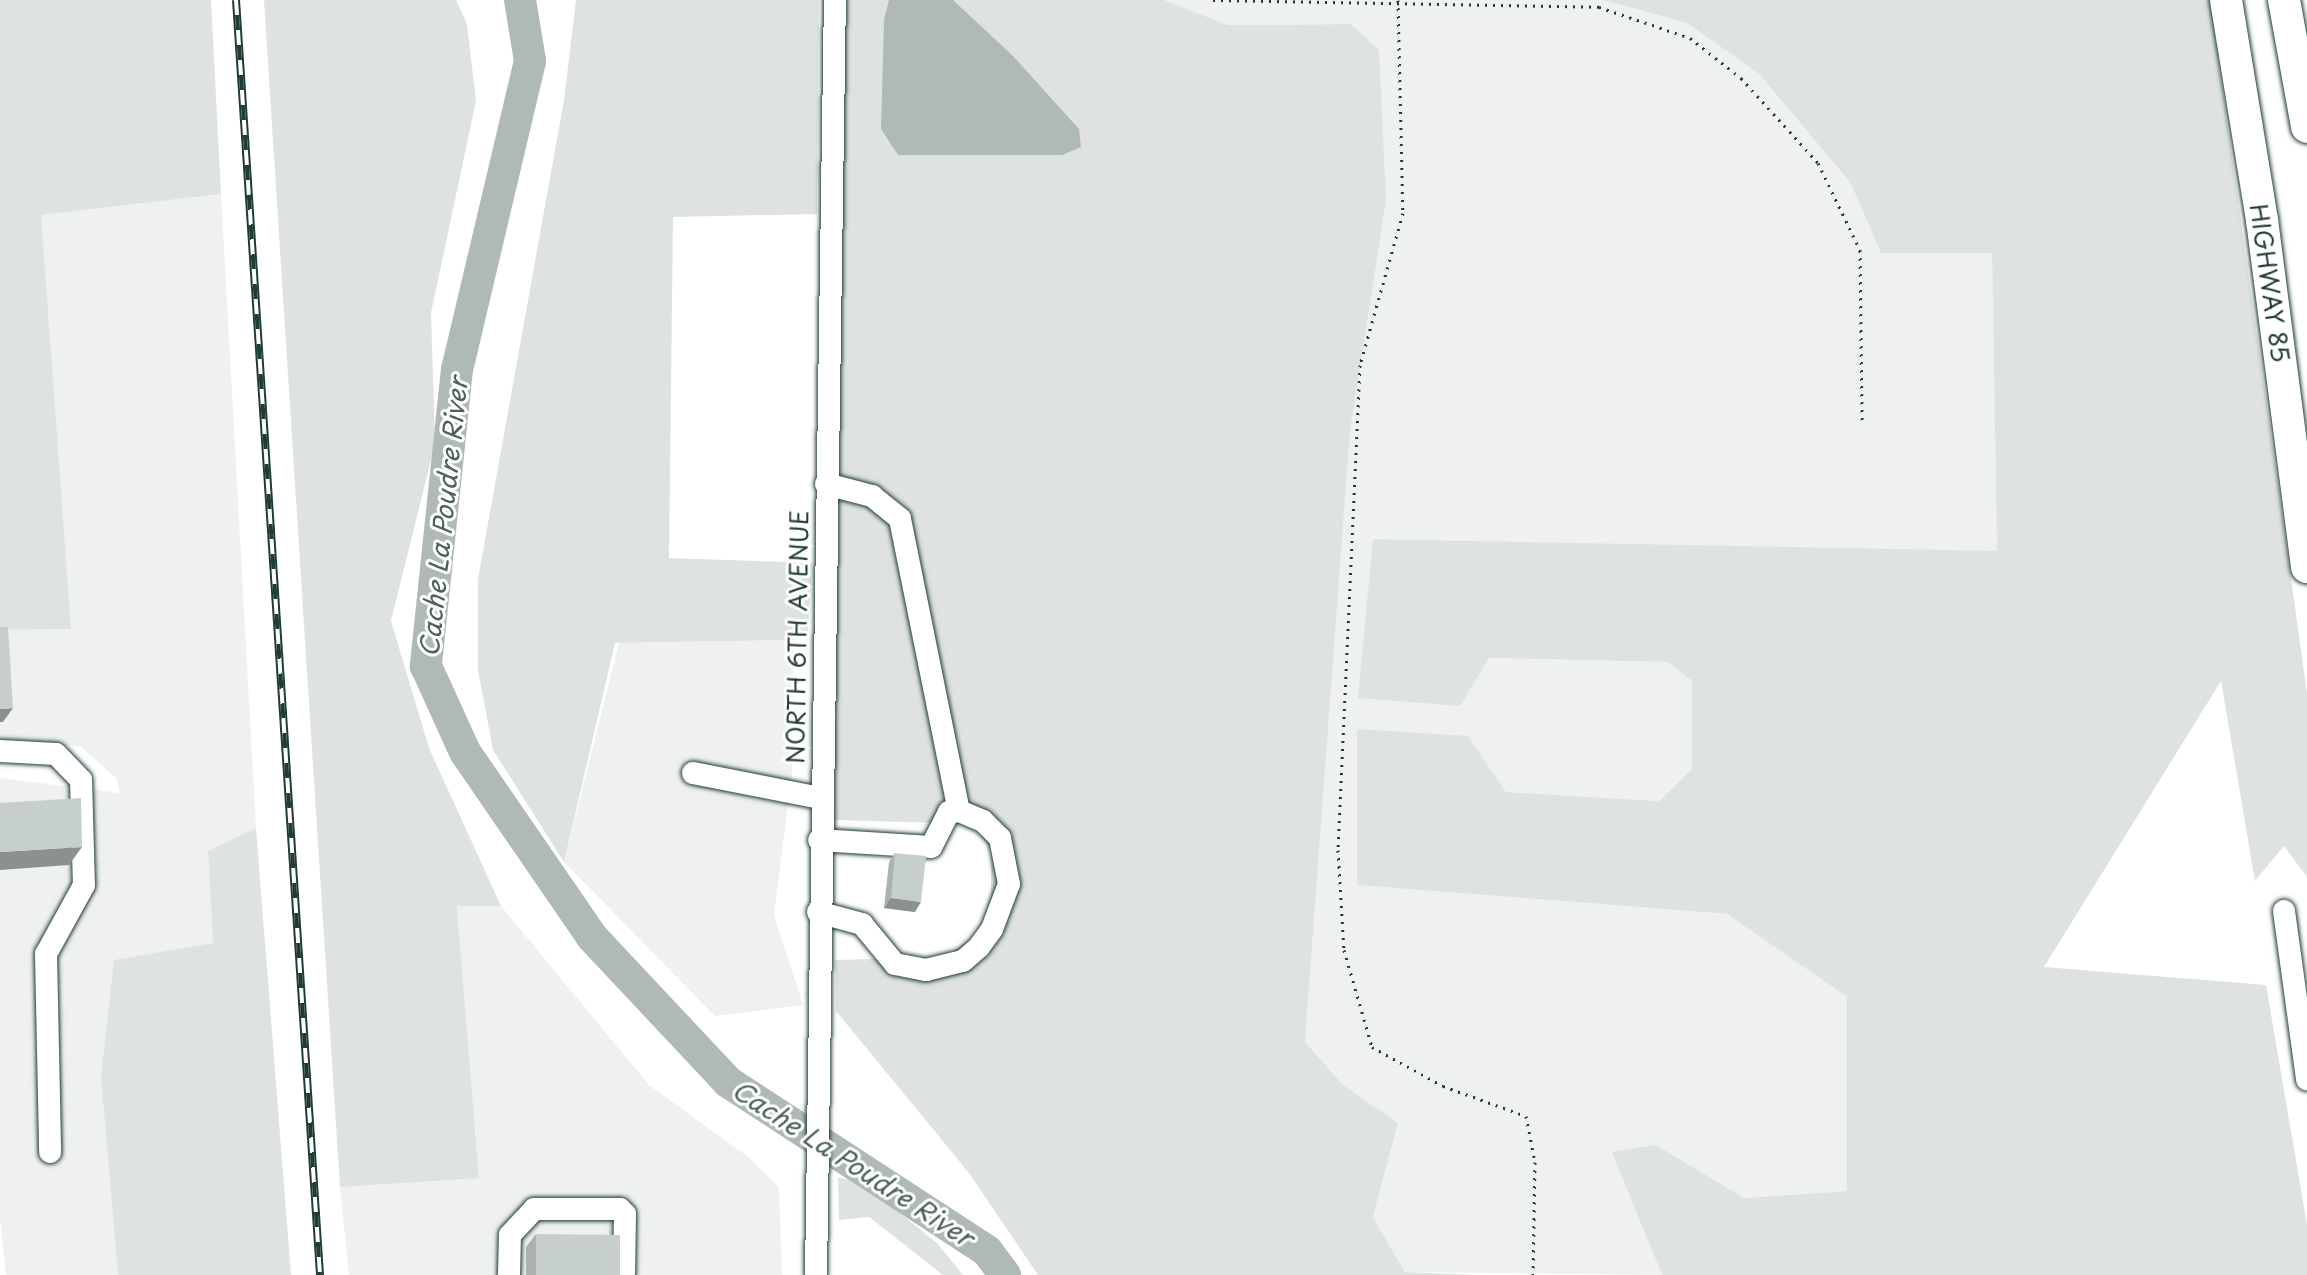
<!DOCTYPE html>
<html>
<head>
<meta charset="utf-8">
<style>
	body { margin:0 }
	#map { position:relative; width:2307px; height:1275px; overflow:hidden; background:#fff; font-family:"Playpen Sans",sans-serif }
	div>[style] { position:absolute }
	.built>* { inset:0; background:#eef1f0 }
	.green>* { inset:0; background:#dee3e2 }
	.water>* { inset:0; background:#afbab7 }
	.river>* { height:32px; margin:-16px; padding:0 16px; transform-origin:16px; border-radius:16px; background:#afbab7 }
	.path>* { height:3px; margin-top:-1.5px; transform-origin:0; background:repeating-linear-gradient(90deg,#1f3d34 0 2px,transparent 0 8px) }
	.roads { filter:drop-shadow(0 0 2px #1f3d34) drop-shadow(0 0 2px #1f3d34) }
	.minor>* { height:22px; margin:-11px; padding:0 11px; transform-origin:11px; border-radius:11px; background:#fff }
	.highway>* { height:32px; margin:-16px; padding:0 16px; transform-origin:16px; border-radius:16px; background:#fff }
	.rail>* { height:8px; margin-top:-4px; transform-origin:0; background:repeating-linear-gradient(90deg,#fff 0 15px,#1f3d34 0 30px); box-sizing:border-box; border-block:2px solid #1f3d34 }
	.wall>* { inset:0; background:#abb2af }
	.shaded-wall>* { inset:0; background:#8b918f }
	.building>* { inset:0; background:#c7cfcc }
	span { translate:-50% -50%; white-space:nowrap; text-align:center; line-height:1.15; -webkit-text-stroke:6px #fff; paint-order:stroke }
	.street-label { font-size:24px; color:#1f3d34 }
	.water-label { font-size:26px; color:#4a625b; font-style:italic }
</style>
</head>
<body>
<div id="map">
	<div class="built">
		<i style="clip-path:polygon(1164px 0,1603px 0,1687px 23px,1759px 74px,1850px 182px,1881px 253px,1992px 252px,1997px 552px,1373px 539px,1489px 658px,1668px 662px,1692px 681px,1692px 769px,1659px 801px,1506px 792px,1468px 736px,1357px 885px,1727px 914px,1847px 997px,1847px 1191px,1744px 1198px,1656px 1145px,1613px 1152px,1662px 1275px,1405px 1272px,1373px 1217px,1398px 1123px,1343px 1085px,1305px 1042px,1350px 432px,1386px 202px,1351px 24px,1228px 25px)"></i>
		<i style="clip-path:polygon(221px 194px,256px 828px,208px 851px,213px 943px,101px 1078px,118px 1275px,6px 1275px,0 1219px,0 778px,120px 793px,116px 778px,80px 746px,0 742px,0 630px,71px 629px,40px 215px)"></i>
		<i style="clip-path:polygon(793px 640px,792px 773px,774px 915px,803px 1005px,715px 1016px,564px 862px,619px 643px)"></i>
		<i style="clip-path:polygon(457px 905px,501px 906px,649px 1085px,747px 1156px,779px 1187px,782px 1275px,349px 1275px,340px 1187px,479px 1177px)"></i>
	</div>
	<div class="green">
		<i style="clip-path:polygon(0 0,211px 0,221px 194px,41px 215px,71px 629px,0 630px)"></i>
		<i style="clip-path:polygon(264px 0,456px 0,467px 24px,476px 101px,431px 313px,435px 444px,391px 621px,429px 748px,501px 906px,457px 906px,479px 1178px,340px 1187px)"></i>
		<i style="clip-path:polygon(576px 0,819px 0,817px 214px,673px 217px,669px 558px,812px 563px,808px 632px,793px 640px,615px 643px,564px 862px,493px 750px,478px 670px,478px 579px,564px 100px)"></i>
		<i style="clip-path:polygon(845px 0,1164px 0,1228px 25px,1351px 24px,1379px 50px,1386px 202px,1350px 432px,1305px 1042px,1343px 1085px,1398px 1123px,1373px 1217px,1405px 1272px,1481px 1275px,1038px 1275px,969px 1173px,836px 1011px,835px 960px,944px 957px,979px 934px,991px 896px,991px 852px,974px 824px,834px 820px)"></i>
		<i style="clip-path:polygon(1603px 0,2210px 0,2307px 693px,2307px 877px,2284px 846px,2255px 881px,2221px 681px,2044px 967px,2266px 985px,2307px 1225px,2307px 1275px,1662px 1275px,1612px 1152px,1656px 1145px,1744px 1198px,1847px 1191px,1847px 997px,1727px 914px,1357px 885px,1357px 729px,1468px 736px,1506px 792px,1659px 801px,1692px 769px,1692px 681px,1668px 662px,1489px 658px,1460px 706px,1358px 698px,1373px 539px,1997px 551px,1992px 253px,1881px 253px,1850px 182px,1759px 74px,1687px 23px)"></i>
		<i style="clip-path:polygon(256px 828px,291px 1275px,118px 1275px,101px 1078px,114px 960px,213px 943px,208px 851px)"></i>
		<i style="clip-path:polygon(838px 1177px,863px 1183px,938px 1244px,963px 1275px,943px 1275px,869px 1217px,839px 1220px)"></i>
	</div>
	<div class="water">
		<i style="clip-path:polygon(889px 0,953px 0,1013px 56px,1079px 129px,1081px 147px,1062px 155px,898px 155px,881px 129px,884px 20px)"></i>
	</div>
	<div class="river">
		<i style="left:520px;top:0;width:62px;rotate:80.7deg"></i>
		<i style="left:530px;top:61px;width:317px;rotate:103.3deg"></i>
		<i style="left:457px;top:369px;width:299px;rotate:96deg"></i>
		<i style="left:426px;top:666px;width:94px;rotate:65.6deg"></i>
		<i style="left:465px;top:752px;width:224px;rotate:55.5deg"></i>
		<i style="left:592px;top:937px;width:199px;rotate:46.8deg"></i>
		<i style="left:728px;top:1082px;width:309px;rotate:33.1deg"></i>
		<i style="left:987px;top:1251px;width:30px;rotate:53deg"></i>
	</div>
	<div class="path">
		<i style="left:1213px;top:0;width:386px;rotate:1deg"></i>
		<i style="left:1599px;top:7px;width:96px;rotate:18.8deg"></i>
		<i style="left:1690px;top:38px;width:65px;rotate:38.1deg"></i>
		<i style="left:1741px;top:78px;width:115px;rotate:47.8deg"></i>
		<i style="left:1818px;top:163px;width:97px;rotate:64.2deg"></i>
		<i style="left:1860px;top:250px;width:172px;rotate:89.3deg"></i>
		<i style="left:1398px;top:0;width:213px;rotate:88.7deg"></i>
		<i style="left:1403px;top:213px;width:158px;rotate:105.8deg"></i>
		<i style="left:1360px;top:365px;width:485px;rotate:92.6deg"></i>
		<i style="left:1338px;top:850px;width:100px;rotate:86.6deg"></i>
		<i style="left:1344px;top:950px;width:101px;rotate:73.9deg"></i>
		<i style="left:1372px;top:1047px;width:81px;rotate:28.8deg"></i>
		<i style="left:1443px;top:1086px;width:88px;rotate:19.9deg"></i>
		<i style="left:1526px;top:1116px;width:47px;rotate:78.9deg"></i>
		<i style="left:1535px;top:1162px;width:113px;rotate:91deg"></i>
	</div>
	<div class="roads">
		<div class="minor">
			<i style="left:826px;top:484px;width:48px;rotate:14.6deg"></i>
			<i style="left:872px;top:496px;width:36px;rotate:39deg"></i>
			<i style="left:900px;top:519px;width:298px;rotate:78.6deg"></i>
			<i style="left:0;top:751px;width:56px;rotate:3.1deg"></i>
			<i style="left:56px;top:754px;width:36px;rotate:46deg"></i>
			<i style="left:81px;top:780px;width:105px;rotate:88.4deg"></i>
			<i style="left:84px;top:885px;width:79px;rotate:118.8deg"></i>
			<i style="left:46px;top:954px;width:198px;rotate:88.8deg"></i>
			<i style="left:693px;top:773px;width:129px;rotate:11.1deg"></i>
			<i style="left:2284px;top:911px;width:170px;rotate:82.2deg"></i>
			<i style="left:818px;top:912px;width:46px;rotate:15.3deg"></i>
			<i style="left:862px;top:924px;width:52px;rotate:50.5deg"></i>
			<i style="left:895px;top:964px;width:32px;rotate:11deg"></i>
			<i style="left:926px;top:970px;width:38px;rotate:-14deg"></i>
			<i style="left:963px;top:961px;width:21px;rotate:-41deg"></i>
			<i style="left:979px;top:947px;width:22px;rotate:-54deg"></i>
			<i style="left:992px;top:929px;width:48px;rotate:-69.3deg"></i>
			<i style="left:1009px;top:884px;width:47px;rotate:-101.1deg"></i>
			<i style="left:1000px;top:838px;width:24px;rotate:-135deg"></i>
			<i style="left:983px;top:821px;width:26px;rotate:-157deg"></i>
			<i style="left:959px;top:811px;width:10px;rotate:174deg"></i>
			<i style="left:949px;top:812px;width:39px;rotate:117deg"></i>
			<i style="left:931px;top:847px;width:112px;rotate:-176.4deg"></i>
			<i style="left:509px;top:1275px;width:40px;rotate:-88.6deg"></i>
			<i style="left:510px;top:1235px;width:35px;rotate:-47deg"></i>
			<i style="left:534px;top:1209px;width:86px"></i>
			<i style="left:620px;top:1209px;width:7px;rotate:45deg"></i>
			<i style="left:625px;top:1214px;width:61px;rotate:90.9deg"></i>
			<i style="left:816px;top:1275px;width:1275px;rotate:-89.15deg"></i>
		</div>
		<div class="highway">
			<i style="left:2226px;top:0;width:223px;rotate:80.7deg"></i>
			<i style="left:2262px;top:220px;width:350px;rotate:82.6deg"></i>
			<i style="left:2284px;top:0;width:129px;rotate:79.7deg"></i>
		</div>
	</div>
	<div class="rail">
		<i style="left:236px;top:0;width:1278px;rotate:86.23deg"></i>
	</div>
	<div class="wall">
		<i style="clip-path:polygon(895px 853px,915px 912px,884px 908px,889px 862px)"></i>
		<i style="clip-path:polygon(536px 1234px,620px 1275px,526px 1275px,526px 1247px)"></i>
	</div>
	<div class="shaded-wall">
		<i style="clip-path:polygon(13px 708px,3px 722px,0 722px,0 709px)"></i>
		<i style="clip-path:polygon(82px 847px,69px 865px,0 870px,0 852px)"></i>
		<i style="clip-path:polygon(891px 898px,921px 902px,915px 912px,884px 908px)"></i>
	</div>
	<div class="building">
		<i style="clip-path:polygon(0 627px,8px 627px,13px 708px,0 709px)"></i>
		<i style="clip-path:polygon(81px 798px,82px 847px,0 852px,0 803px)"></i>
		<i style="clip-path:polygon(895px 853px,926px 856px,921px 902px,891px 898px)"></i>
		<i style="clip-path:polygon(536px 1234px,620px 1235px,620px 1275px,536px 1275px)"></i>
	</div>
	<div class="street-label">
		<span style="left:2270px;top:283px;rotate:82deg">HIGHWAY 85</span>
		<span style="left:797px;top:637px;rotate:-89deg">NORTH 6TH AVENUE</span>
	</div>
	<div class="water-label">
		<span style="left:443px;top:517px;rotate:-84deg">Cache La Poudre River</span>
		<span style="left:853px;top:1163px;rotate:33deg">Cache La Poudre River</span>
	</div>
</div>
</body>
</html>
